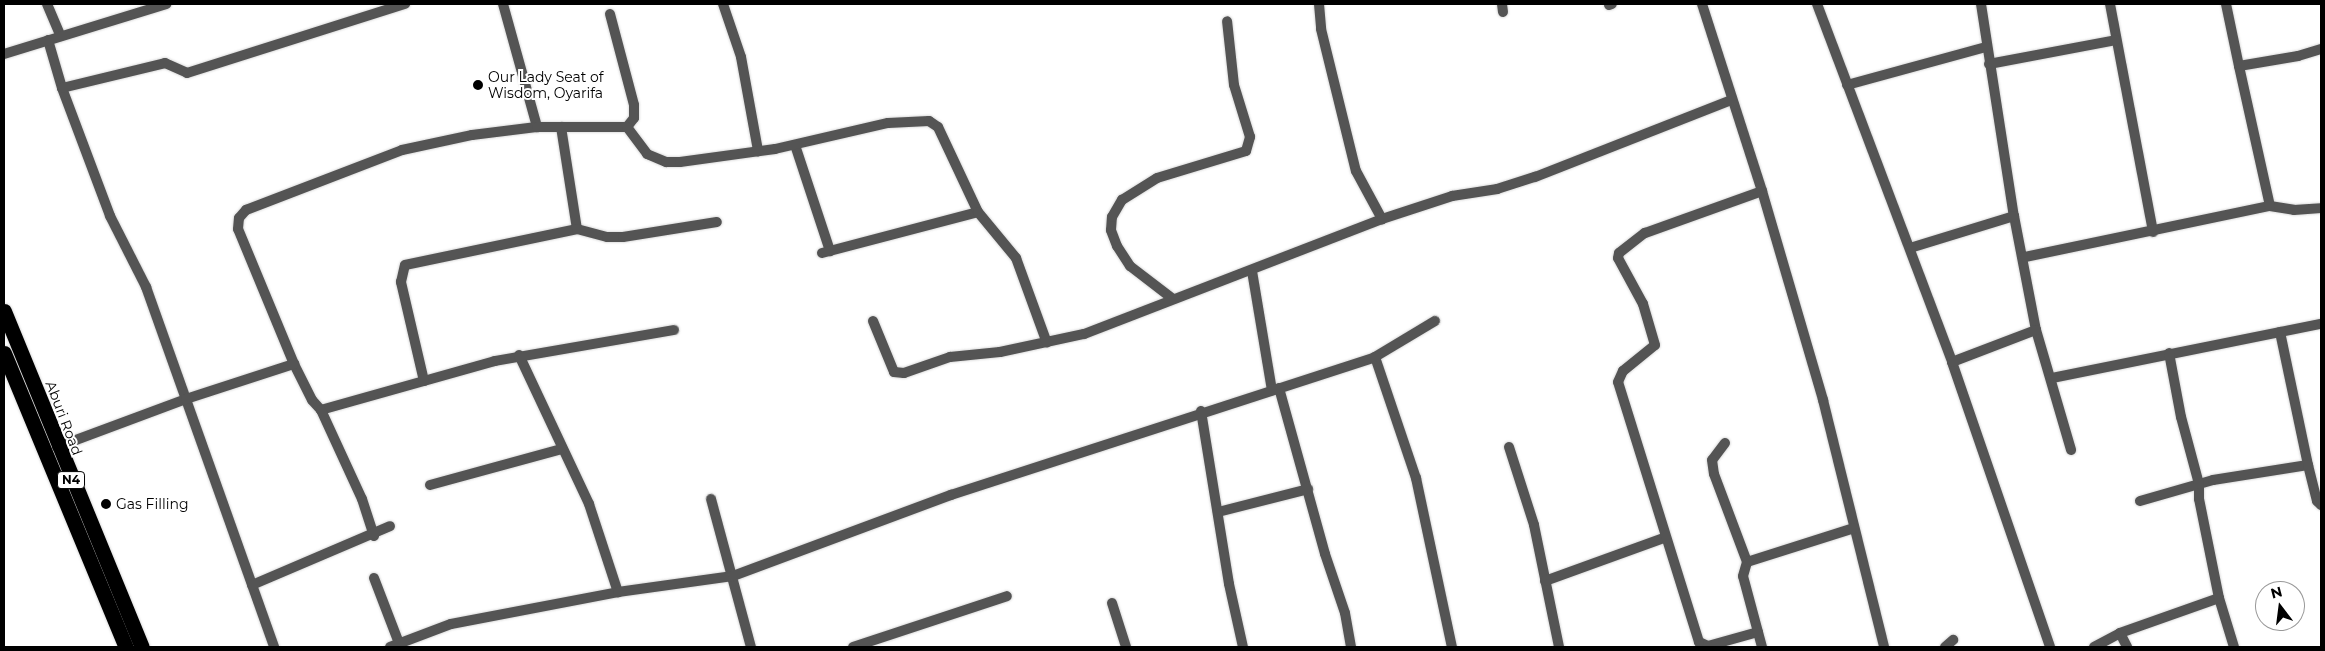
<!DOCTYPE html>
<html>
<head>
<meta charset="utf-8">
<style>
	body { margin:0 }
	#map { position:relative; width:2325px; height:651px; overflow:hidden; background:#fff; font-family:Montserrat,sans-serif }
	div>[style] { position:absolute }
	.roads { filter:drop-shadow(0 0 1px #dbdbdb) drop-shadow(0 0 1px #dbdbdb) }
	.minor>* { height:10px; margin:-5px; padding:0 5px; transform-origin:5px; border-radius:5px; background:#545454 }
	.highway>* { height:15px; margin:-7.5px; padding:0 7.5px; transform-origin:7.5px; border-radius:7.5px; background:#000 }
	.dots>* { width:14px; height:14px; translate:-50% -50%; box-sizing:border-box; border:2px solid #fff; border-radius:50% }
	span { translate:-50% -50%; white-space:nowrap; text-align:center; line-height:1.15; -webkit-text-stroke:4px #fff; paint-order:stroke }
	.shield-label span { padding:1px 4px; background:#fff; border:1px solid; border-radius:4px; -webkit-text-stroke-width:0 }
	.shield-label { font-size:12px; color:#000; font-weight:700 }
	.poi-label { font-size:14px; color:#000 }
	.left { translate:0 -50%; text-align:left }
	.street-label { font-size:14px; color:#000 }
	.frame { position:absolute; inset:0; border:5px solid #000; pointer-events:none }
	.north { position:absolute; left:2255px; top:581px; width:50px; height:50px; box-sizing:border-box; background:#fff; border:1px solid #999; border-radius:50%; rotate:345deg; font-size:14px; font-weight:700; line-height:20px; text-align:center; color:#000 }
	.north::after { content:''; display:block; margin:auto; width:18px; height:22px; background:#000; clip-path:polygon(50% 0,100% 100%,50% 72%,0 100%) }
</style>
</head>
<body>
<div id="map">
	<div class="roads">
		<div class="minor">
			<i style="left:47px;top:4px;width:34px;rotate:67deg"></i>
			<i style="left:503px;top:4px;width:128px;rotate:74.5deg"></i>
			<i style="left:723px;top:4px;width:56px;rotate:71.2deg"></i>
			<i style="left:741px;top:57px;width:96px;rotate:79.7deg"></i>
			<i style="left:1319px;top:4px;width:25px;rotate:85deg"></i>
			<i style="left:1321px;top:29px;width:146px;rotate:76.2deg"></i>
			<i style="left:1356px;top:171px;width:55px;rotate:61.6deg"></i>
			<i style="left:1502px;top:4px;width:8px;rotate:83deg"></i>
			<i style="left:1702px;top:4px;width:196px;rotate:72.2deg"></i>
			<i style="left:1762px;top:191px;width:218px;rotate:73.7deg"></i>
			<i style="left:1823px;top:400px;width:254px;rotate:76.1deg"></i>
			<i style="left:1817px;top:4px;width:383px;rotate:69.3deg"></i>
			<i style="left:1952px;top:362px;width:301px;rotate:71deg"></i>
			<i style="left:1981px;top:4px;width:215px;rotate:81.2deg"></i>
			<i style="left:2014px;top:216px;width:116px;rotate:79.1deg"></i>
			<i style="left:2036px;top:330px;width:125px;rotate:73.7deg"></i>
			<i style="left:2110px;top:4px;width:232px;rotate:79.3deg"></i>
			<i style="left:2226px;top:4px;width:63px;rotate:78.2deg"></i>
			<i style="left:1609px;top:5px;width:3px;rotate:-18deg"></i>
			<i style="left:610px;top:14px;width:94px;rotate:75.2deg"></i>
			<i style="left:634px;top:105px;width:13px;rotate:90deg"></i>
			<i style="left:634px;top:118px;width:11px;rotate:128deg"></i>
			<i style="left:48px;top:40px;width:50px;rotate:73.7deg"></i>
			<i style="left:62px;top:88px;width:137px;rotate:69.4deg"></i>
			<i style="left:110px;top:216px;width:80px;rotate:63.1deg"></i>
			<i style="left:146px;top:287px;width:382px;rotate:70.4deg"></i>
			<i style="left:4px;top:54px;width:170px;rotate:-17.1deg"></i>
			<i style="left:1989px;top:64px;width:129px;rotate:-10.7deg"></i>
			<i style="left:1847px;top:85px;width:144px;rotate:-15.3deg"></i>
			<i style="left:62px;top:88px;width:106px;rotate:-13.6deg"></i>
			<i style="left:165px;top:63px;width:24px;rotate:24deg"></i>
			<i style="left:187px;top:73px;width:229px;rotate:-17.6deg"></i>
			<i style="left:561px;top:127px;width:103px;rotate:81.1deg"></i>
			<i style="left:795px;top:145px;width:112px;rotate:71.7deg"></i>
			<i style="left:2270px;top:206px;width:24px;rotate:9deg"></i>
			<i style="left:2294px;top:210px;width:27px;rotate:-4deg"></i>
			<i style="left:1910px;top:248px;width:109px;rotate:-17.1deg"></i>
			<i style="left:822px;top:253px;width:161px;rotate:-14.7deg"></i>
			<i style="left:2025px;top:257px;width:250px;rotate:-11.8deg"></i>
			<i style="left:2270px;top:206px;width:143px;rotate:-102.5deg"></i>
			<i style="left:2239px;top:66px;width:60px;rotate:-9.6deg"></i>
			<i style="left:2298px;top:56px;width:24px;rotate:-17deg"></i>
			<i style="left:1252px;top:271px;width:121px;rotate:80.5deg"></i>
			<i style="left:1173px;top:299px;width:54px;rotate:-142.5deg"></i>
			<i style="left:1130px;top:266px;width:24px;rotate:-123deg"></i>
			<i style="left:1117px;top:246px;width:17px;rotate:-111deg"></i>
			<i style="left:1111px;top:230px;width:13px;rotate:-86deg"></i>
			<i style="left:1112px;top:217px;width:20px;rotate:-60deg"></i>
			<i style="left:1122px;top:200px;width:41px;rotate:-32.2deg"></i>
			<i style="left:1157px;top:178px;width:93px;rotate:-16.9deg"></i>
			<i style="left:1246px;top:151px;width:15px;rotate:-74deg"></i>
			<i style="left:1250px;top:137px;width:54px;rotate:-107.1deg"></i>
			<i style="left:1234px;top:85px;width:64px;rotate:-96.2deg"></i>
			<i style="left:873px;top:321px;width:55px;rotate:67.6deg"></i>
			<i style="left:894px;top:372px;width:10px;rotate:6deg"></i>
			<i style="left:904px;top:373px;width:49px;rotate:-19.2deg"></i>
			<i style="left:950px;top:357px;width:50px;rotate:-5.7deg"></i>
			<i style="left:1000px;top:352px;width:86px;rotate:-12.1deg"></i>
			<i style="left:1084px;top:334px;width:319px;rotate:-21.1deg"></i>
			<i style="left:1382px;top:219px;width:74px;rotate:-18.2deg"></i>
			<i style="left:1452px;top:196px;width:46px;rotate:-8.8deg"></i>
			<i style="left:1497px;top:189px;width:40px;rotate:-18deg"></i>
			<i style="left:1535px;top:177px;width:211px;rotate:-21.4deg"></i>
			<i style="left:674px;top:330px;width:182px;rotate:170.2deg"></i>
			<i style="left:495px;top:361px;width:181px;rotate:164.3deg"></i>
			<i style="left:321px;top:410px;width:13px;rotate:-132deg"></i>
			<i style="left:312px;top:400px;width:40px;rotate:-116.6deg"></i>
			<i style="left:294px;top:364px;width:146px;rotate:-112.5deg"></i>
			<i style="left:238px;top:229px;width:11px;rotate:-85deg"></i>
			<i style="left:239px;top:218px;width:11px;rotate:-49deg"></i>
			<i style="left:246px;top:210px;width:167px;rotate:-21deg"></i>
			<i style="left:402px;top:150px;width:72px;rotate:-12.1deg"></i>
			<i style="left:472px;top:135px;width:65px;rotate:-7deg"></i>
			<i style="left:537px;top:127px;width:90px"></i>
			<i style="left:627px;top:127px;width:34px;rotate:53deg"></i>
			<i style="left:647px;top:154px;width:21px;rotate:23deg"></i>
			<i style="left:666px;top:162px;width:14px"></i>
			<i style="left:680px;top:162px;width:96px;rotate:-7.8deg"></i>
			<i style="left:775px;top:149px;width:116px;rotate:-13deg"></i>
			<i style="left:888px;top:123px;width:41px;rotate:-2.8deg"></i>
			<i style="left:929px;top:121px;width:11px;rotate:34deg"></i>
			<i style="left:938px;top:127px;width:94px;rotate:64.8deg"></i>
			<i style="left:978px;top:212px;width:60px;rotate:50.4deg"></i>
			<i style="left:1016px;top:258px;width:90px;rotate:70deg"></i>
			<i style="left:2280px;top:332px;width:136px;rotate:78.1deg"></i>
			<i style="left:519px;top:355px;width:165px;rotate:64.8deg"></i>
			<i style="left:589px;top:504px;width:93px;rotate:71.8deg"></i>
			<i style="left:1375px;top:357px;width:128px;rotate:71.3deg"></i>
			<i style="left:1416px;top:478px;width:173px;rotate:78deg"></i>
			<i style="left:1952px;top:362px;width:90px;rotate:-20.9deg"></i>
			<i style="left:2052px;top:378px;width:274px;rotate:-11.4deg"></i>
			<i style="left:424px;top:381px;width:102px;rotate:-103.1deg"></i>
			<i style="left:401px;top:282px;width:17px;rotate:-77deg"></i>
			<i style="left:405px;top:265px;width:176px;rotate:-11.8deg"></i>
			<i style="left:577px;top:229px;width:31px;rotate:15deg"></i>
			<i style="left:607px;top:237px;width:16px"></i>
			<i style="left:623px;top:237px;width:95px;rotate:-9.1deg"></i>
			<i style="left:1279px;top:388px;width:172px;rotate:74.5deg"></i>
			<i style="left:1325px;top:554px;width:62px;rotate:71.3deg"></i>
			<i style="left:1345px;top:613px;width:35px;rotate:80deg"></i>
			<i style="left:321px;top:410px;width:98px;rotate:65.3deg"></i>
			<i style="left:362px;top:499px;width:39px;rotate:72deg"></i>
			<i style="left:1201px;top:411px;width:175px;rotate:80.8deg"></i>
			<i style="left:1229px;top:584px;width:65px;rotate:77.5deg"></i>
			<i style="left:1725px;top:443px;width:21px;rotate:127deg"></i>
			<i style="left:1712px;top:460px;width:14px;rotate:82deg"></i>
			<i style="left:1714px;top:474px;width:94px;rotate:69.4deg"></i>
			<i style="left:57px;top:447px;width:138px;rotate:-20.4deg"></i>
			<i style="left:186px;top:399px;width:114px;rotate:-18deg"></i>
			<i style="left:1509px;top:447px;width:82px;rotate:72.2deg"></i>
			<i style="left:1534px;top:525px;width:125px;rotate:78.4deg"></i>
			<i style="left:430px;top:485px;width:137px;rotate:-15.3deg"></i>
			<i style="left:711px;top:499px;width:153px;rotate:74.9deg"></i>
			<i style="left:2140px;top:501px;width:76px;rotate:-16deg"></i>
			<i style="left:2213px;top:480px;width:96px;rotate:-9deg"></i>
			<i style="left:2308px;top:465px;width:37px;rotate:76deg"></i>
			<i style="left:2317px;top:501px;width:6px;rotate:45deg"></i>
			<i style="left:1218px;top:512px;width:93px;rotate:-14.3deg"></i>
			<i style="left:374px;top:578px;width:70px;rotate:69deg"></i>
			<i style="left:1545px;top:581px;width:127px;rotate:-19.9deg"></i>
			<i style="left:252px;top:585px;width:150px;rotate:-23.1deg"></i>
			<i style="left:2219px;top:598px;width:51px;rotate:73deg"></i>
			<i style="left:1112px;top:603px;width:46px;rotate:72.3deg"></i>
			<i style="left:1758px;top:632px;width:52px;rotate:164.4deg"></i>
			<i style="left:1708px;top:646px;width:10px;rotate:-156deg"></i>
			<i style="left:1699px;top:642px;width:272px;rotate:-107.3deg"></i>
			<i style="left:1618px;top:382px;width:12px;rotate:-66deg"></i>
			<i style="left:1623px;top:371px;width:41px;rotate:-39.1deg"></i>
			<i style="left:1655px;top:345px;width:43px;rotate:-106.3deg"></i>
			<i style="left:1643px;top:304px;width:52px;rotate:-118.5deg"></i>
			<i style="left:1618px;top:258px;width:5px;rotate:-79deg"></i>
			<i style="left:1619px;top:253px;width:33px;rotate:-38deg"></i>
			<i style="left:1645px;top:233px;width:124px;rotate:-19.7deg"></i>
			<i style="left:2120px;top:633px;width:16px;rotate:63deg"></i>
			<i style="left:390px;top:647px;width:65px;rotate:-20.7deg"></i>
			<i style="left:451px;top:624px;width:170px;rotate:-10.8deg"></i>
			<i style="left:618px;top:592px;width:116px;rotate:-7.9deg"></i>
			<i style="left:733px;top:576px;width:233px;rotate:-20.4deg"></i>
			<i style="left:951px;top:495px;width:446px;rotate:-18deg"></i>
			<i style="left:1375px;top:357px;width:70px;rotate:-31deg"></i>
			<i style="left:853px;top:647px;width:162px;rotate:-18.3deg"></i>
			<i style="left:1762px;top:647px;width:73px;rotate:-105deg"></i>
			<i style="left:1743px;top:576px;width:15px;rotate:-74deg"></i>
			<i style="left:1747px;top:562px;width:112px;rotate:-17.6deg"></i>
			<i style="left:1945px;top:647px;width:11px;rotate:-41deg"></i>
			<i style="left:2094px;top:647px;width:30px;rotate:-28deg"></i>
			<i style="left:2120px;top:633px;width:105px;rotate:-19.5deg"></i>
			<i style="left:2219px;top:598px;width:101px;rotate:-101.4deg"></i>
			<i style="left:2199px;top:499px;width:15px;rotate:-90deg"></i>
			<i style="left:2199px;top:484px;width:69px;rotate:-105deg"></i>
			<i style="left:2181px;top:417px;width:65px;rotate:-100.6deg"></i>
		</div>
		<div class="highway">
			<i style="left:4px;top:311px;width:363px;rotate:67.7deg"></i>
			<i style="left:4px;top:353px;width:318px;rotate:67.5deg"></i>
		</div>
	</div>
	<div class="dots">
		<i style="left:478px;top:85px;background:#000"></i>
		<i style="left:106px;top:504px;background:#000"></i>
	</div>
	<div class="shield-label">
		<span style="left:71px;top:480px">N4</span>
	</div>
	<div class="poi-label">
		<span class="left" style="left:488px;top:85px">Our Lady Seat of<br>Wisdom, Oyarifa</span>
		<span class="left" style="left:116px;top:504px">Gas Filling</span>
	</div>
	<div class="street-label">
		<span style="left:64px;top:418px;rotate:69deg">Aburi Road</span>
	</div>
	<div class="frame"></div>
	<div class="north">N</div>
</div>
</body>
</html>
